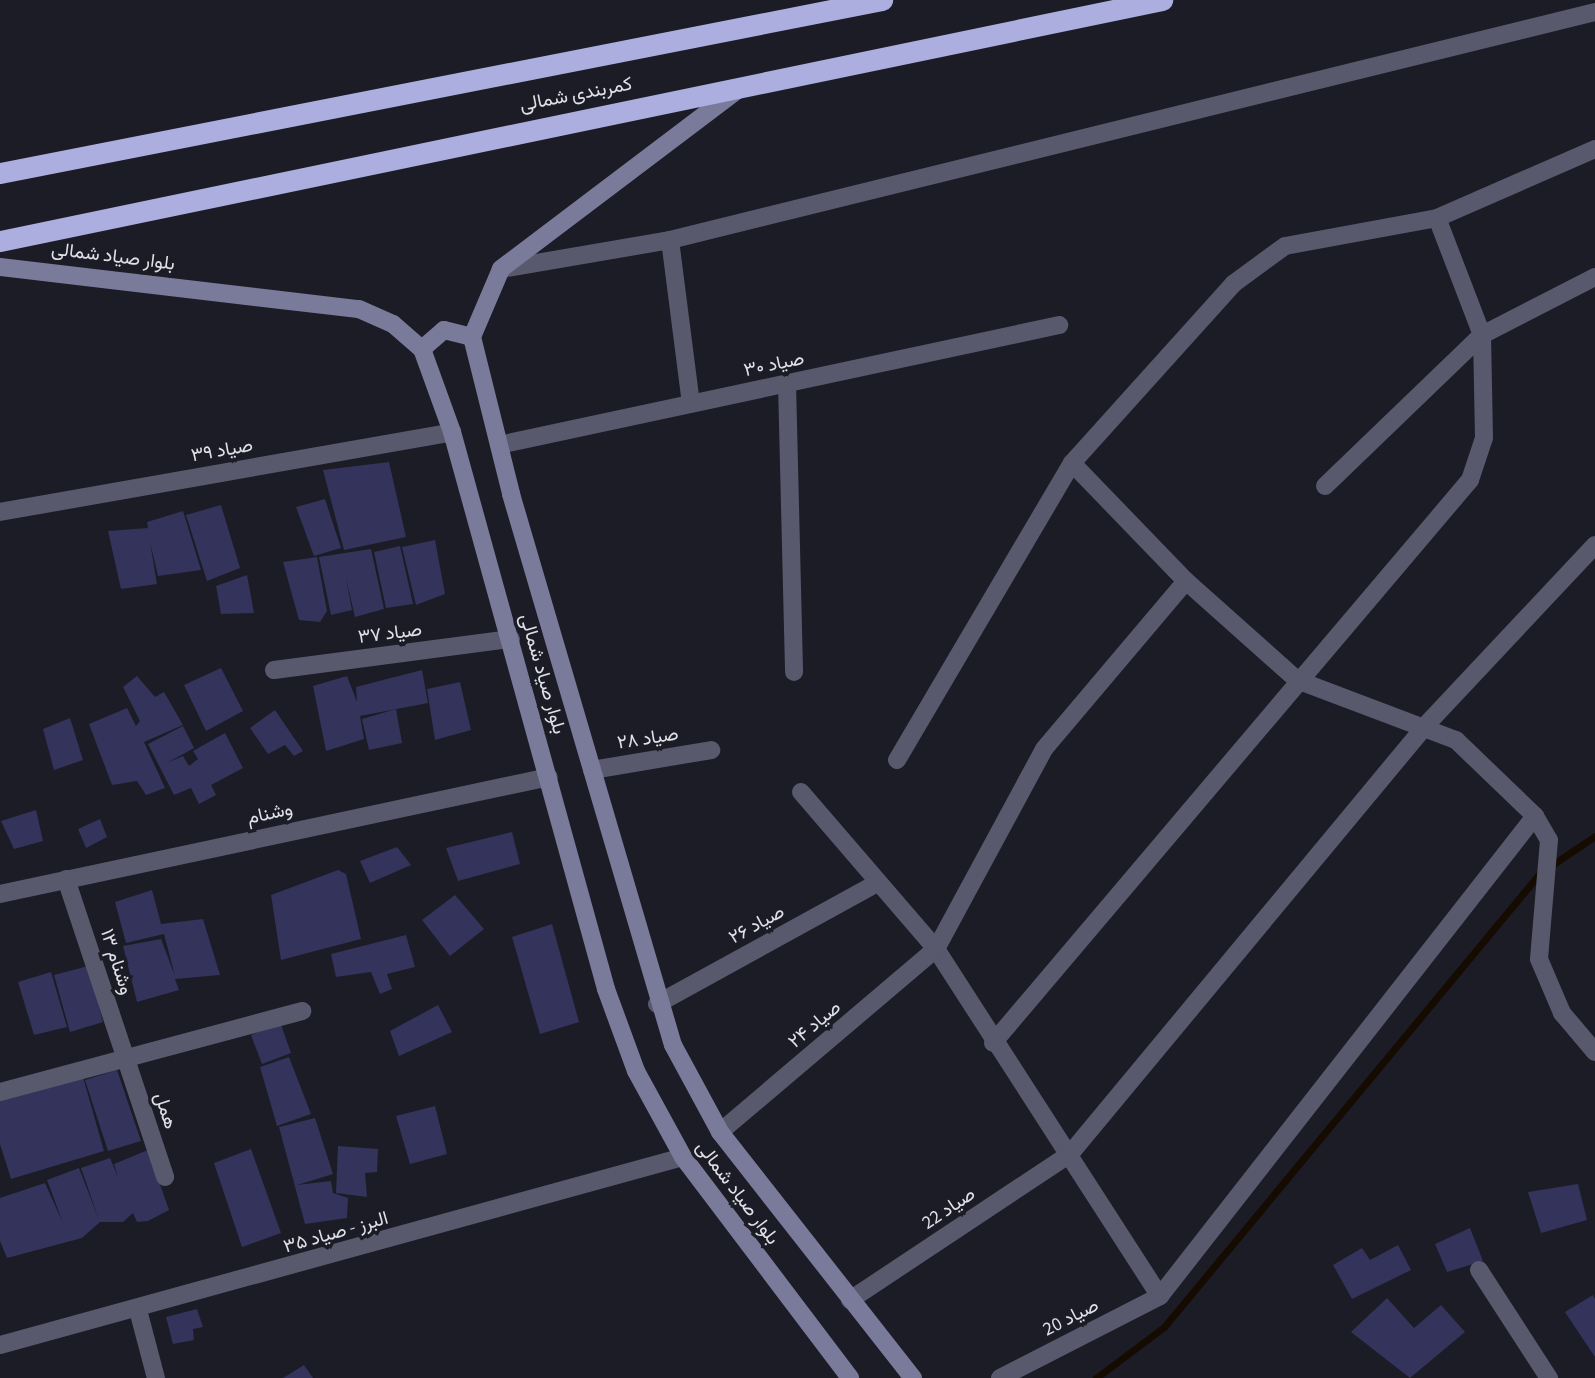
<!DOCTYPE html>
<html>
<head>
<meta charset="utf-8">
<style>
	body { margin:0 }
	#map { position:relative; width:1595px; height:1378px; overflow:hidden; background:#1b1c26; font-family:"Source Sans 3",Vazirmatn,sans-serif }
	div>[style] { position:absolute }
	.stream>* { height:7px; margin:-3.5px; padding:0 3.5px; transform-origin:3.5px; border-radius:3.5px; background:#160b00 }
	.building>* { inset:0; background:#33335b }
	.street>* { height:18px; margin:-9px; padding:0 9px; transform-origin:9px; border-radius:9px; background:#58596d }
	.secondary>* { height:18px; margin:-9px; padding:0 9px; transform-origin:9px; border-radius:9px; background:#7a7b9b }
	.highway>* { height:21px; margin:-10.5px; padding:0 10.5px; transform-origin:10.5px; border-radius:10.5px; background:#acaedf }
	span { translate:-50% -50%; white-space:nowrap; text-align:center; line-height:1.15; -webkit-text-stroke:7px #1b1c26; paint-order:stroke }
	.street-label { font-size:19px; color:#e0e1e8 }
</style>
</head>
<body>
<div id="map">
	<div class="stream">
		<i style="left:1096px;top:1378px;width:85px;rotate:-36.9deg"></i>
		<i style="left:1164px;top:1327px;width:589px;rotate:-50.37deg"></i>
		<i style="left:1540px;top:873px;width:66px;rotate:-33.9deg"></i>
	</div>
	<div class="building">
		<i style="clip-path:polygon(389px 462px,406px 537px,344px 550px,323px 470px)"></i>
		<i style="clip-path:polygon(325px 499px,341px 548px,314px 556px,296px 507px)"></i>
		<i style="clip-path:polygon(221px 505px,240px 568px,207px 581px,186px 515px)"></i>
		<i style="clip-path:polygon(183px 511px,201px 570px,158px 576px,150px 542px,157px 584px,121px 589px,108px 531px,148px 528px,147px 522px)"></i>
		<i style="clip-path:polygon(435px 540px,445px 594px,416px 605px,402px 547px)"></i>
		<i style="clip-path:polygon(400px 546px,413px 604px,386px 608px,374px 552px)"></i>
		<i style="clip-path:polygon(371px 549px,384px 609px,355px 617px,346px 578px,352px 610px,331px 615px,319px 557px)"></i>
		<i style="clip-path:polygon(317px 557px,327px 611px,320px 622px,299px 620px,283px 562px)"></i>
		<i style="clip-path:polygon(247px 575px,254px 613px,221px 614px,216px 586px)"></i>
		<i style="clip-path:polygon(221px 668px,243px 711px,206px 731px,184px 685px)"></i>
		<i style="clip-path:polygon(422px 670px,428px 703px,360px 716px,364px 739px,326px 751px,313px 686px,347px 676px,357px 702px,356px 687px)"></i>
		<i style="clip-path:polygon(137px 676px,155px 697px,164px 692px,183px 725px,144px 742px,165px 788px,146px 795px,137px 781px,112px 785px,89px 724px,127px 708px,136px 726px,140px 721px,123px 687px)"></i>
		<i style="clip-path:polygon(460px 682px,471px 730px,435px 740px,427px 689px)"></i>
		<i style="clip-path:polygon(396px 709px,402px 743px,369px 750px,362px 719px)"></i>
		<i style="clip-path:polygon(275px 710px,303px 751px,294px 756px,285px 745px,268px 754px,250px 728px)"></i>
		<i style="clip-path:polygon(70px 718px,83px 760px,54px 770px,43px 729px)"></i>
		<i style="clip-path:polygon(183px 726px,194px 748px,167px 763px,183px 756px,189px 766px,198px 759px,193px 751px,225px 733px,243px 768px,211px 785px,216px 795px,199px 804px,191px 788px,174px 795px,148px 744px)"></i>
		<i style="clip-path:polygon(36px 810px,43px 841px,14px 849px,1px 821px)"></i>
		<i style="clip-path:polygon(100px 819px,107px 837px,86px 848px,78px 829px)"></i>
		<i style="clip-path:polygon(512px 832px,520px 864px,458px 881px,446px 848px)"></i>
		<i style="clip-path:polygon(397px 847px,411px 865px,370px 883px,360px 861px)"></i>
		<i style="clip-path:polygon(338px 870px,346px 874px,361px 939px,281px 960px,271px 895px)"></i>
		<i style="clip-path:polygon(152px 890px,161px 924px,203px 919px,220px 975px,175px 979px,179px 990px,137px 1002px,123px 946px,161px 939px,175px 976px,164px 934px,126px 943px,115px 902px)"></i>
		<i style="clip-path:polygon(455px 895px,484px 929px,450px 956px,422px 920px)"></i>
		<i style="clip-path:polygon(552px 924px,579px 1022px,540px 1034px,512px 937px)"></i>
		<i style="clip-path:polygon(406px 935px,415px 967px,387px 974px,392px 989px,380px 994px,371px 972px,336px 977px,331px 954px)"></i>
		<i style="clip-path:polygon(88px 966px,103px 1022px,70px 1032px,54px 975px)"></i>
		<i style="clip-path:polygon(51px 972px,67px 1027px,34px 1035px,18px 982px)"></i>
		<i style="clip-path:polygon(438px 1005px,452px 1032px,399px 1056px,390px 1031px)"></i>
		<i style="clip-path:polygon(280px 1022px,291px 1053px,262px 1064px,251px 1035px)"></i>
		<i style="clip-path:polygon(289px 1057px,311px 1114px,277px 1126px,260px 1067px)"></i>
		<i style="clip-path:polygon(117px 1070px,141px 1141px,108px 1151px,85px 1080px)"></i>
		<i style="clip-path:polygon(83px 1077px,104px 1151px,11px 1179px,0 1144px,0 1098px)"></i>
		<i style="clip-path:polygon(435px 1106px,447px 1154px,410px 1164px,396px 1116px)"></i>
		<i style="clip-path:polygon(315px 1118px,333px 1174px,297px 1185px,331px 1181px,333px 1193px,348px 1198px,347px 1218px,305px 1224px,279px 1127px)"></i>
		<i style="clip-path:polygon(338px 1146px,378px 1149px,377px 1172px,365px 1173px,367px 1197px,336px 1193px)"></i>
		<i style="clip-path:polygon(251px 1149px,281px 1233px,242px 1247px,214px 1163px)"></i>
		<i style="clip-path:polygon(148px 1150px,169px 1210px,148px 1221px,137px 1222px,133px 1213px,123px 1222px,100px 1222px,82px 1238px,7px 1258px,0 1241px,0 1198px,45px 1183px,63px 1223px,47px 1180px,79px 1168px,99px 1220px,81px 1168px,110px 1158px,118px 1177px,114px 1164px)"></i>
		<i style="clip-path:polygon(1578px 1184px,1587px 1220px,1541px 1233px,1528px 1192px)"></i>
		<i style="clip-path:polygon(1470px 1228px,1483px 1261px,1447px 1272px,1435px 1244px)"></i>
		<i style="clip-path:polygon(1398px 1245px,1411px 1270px,1352px 1299px,1333px 1265px,1362px 1248px,1370px 1260px)"></i>
		<i style="clip-path:polygon(1593px 1295px,1595px 1299px,1595px 1357px,1565px 1312px)"></i>
		<i style="clip-path:polygon(1387px 1298px,1414px 1328px,1441px 1305px,1465px 1332px,1410px 1378px,1351px 1332px)"></i>
		<i style="clip-path:polygon(197px 1309px,203px 1327px,193px 1329px,194px 1340px,173px 1344px,166px 1317px)"></i>
		<i style="clip-path:polygon(304px 1365px,313px 1378px,283px 1378px)"></i>
	</div>
	<div class="street">
		<i style="left:670px;top:240px;width:165px;rotate:82.7deg"></i>
		<i style="left:501px;top:269px;width:171px;rotate:-9.7deg"></i>
		<i style="left:670px;top:240px;width:953px;rotate:-13.85deg"></i>
		<i style="left:787px;top:383px;width:289px;rotate:88.6deg"></i>
		<i style="left:499px;top:445px;width:573px;rotate:-12.09deg"></i>
		<i style="left:1072px;top:463px;width:164px;rotate:46deg"></i>
		<i style="left:1186px;top:581px;width:149px;rotate:41.7deg"></i>
		<i style="left:1297px;top:680px;width:170px;rotate:20.7deg"></i>
		<i style="left:1456px;top:740px;width:110px;rotate:43.9deg"></i>
		<i style="left:1535px;top:816px;width:28px;rotate:60deg"></i>
		<i style="left:1549px;top:840px;width:119px;rotate:94.8deg"></i>
		<i style="left:1539px;top:959px;width:59px;rotate:66.9deg"></i>
		<i style="left:1562px;top:1013px;width:51px;rotate:49.8deg"></i>
		<i style="left:1325px;top:486px;width:218px;rotate:-43.9deg"></i>
		<i style="left:1482px;top:335px;width:127px;rotate:-27.2deg"></i>
		<i style="left:0;top:512px;width:459px;rotate:-10deg"></i>
		<i style="left:274px;top:670px;width:239px;rotate:-7.5deg"></i>
		<i style="left:897px;top:760px;width:345px;rotate:-59.5deg"></i>
		<i style="left:1072px;top:463px;width:241px;rotate:-48deg"></i>
		<i style="left:1233px;top:284px;width:64px;rotate:-36.2deg"></i>
		<i style="left:1285px;top:246px;width:155px;rotate:-10.4deg"></i>
		<i style="left:1437px;top:218px;width:172px;rotate:-23.6deg"></i>
		<i style="left:592px;top:770px;width:121px;rotate:-9.5deg"></i>
		<i style="left:801px;top:792px;width:207px;rotate:49.3deg"></i>
		<i style="left:936px;top:949px;width:413px;rotate:57.2deg"></i>
		<i style="left:66px;top:879px;width:314px;rotate:71.6deg"></i>
		<i style="left:0;top:894px;width:561px;rotate:-12.03deg"></i>
		<i style="left:657px;top:1004px;width:251px;rotate:-28.8deg"></i>
		<i style="left:993px;top:1043px;width:738px;rotate:-49.73deg"></i>
		<i style="left:1470px;top:480px;width:44px;rotate:-71.6deg"></i>
		<i style="left:1484px;top:438px;width:103px;rotate:-91.1deg"></i>
		<i style="left:1482px;top:335px;width:125px;rotate:-111deg"></i>
		<i style="left:0;top:1092px;width:313px;rotate:-15deg"></i>
		<i style="left:720px;top:1132px;width:283px;rotate:-40.3deg"></i>
		<i style="left:936px;top:949px;width:227px;rotate:-61.6deg"></i>
		<i style="left:1044px;top:749px;width:220px;rotate:-49.8deg"></i>
		<i style="left:1479px;top:1270px;width:129px;rotate:57.1deg"></i>
		<i style="left:850px;top:1300px;width:264px;rotate:-33.6deg"></i>
		<i style="left:1070px;top:1154px;width:557px;rotate:-50.31deg"></i>
		<i style="left:1426px;top:725px;width:247px;rotate:-46.8deg"></i>
		<i style="left:138px;top:1310px;width:70px;rotate:75.2deg"></i>
		<i style="left:0;top:1345px;width:708px;rotate:-15.39deg"></i>
		<i style="left:1000px;top:1378px;width:180px;rotate:-27.1deg"></i>
		<i style="left:1160px;top:1296px;width:609px;rotate:-52deg"></i>
	</div>
	<div class="secondary">
		<i style="left:740px;top:88px;width:300px;rotate:142.9deg"></i>
		<i style="left:501px;top:269px;width:74px;rotate:113.1deg"></i>
		<i style="left:472px;top:337px;width:162px;rotate:76deg"></i>
		<i style="left:511px;top:494px;width:574px;rotate:73.62deg"></i>
		<i style="left:673px;top:1045px;width:99px;rotate:61.6deg"></i>
		<i style="left:720px;top:1132px;width:313px;rotate:51.9deg"></i>
		<i style="left:0;top:267px;width:361px;rotate:6.7deg"></i>
		<i style="left:359px;top:309px;width:37px;rotate:24deg"></i>
		<i style="left:393px;top:324px;width:38px;rotate:41deg"></i>
		<i style="left:422px;top:349px;width:88px;rotate:70.1deg"></i>
		<i style="left:452px;top:432px;width:578px;rotate:74.54deg"></i>
		<i style="left:606px;top:989px;width:87px;rotate:69.9deg"></i>
		<i style="left:636px;top:1071px;width:98px;rotate:61.3deg"></i>
		<i style="left:683px;top:1157px;width:277px;rotate:52.9deg"></i>
		<i style="left:422px;top:349px;width:29px;rotate:-41deg"></i>
		<i style="left:444px;top:330px;width:29px;rotate:14deg"></i>
	</div>
	<div class="highway">
		<i style="left:0;top:173px;width:899px;rotate:-11.1deg"></i>
		<i style="left:0;top:241px;width:1187px;rotate:-11.72deg"></i>
	</div>
	<div class="street-label">
		<span style="left:576px;top:95px;rotate:-11deg">کمربندی شمالی</span>
		<span style="left:113px;top:257px;rotate:7deg">بلوار صیاد شمالی</span>
		<span style="left:774px;top:365px;rotate:-12deg">صیاد ۳۰</span>
		<span style="left:222px;top:451px;rotate:-10deg">صیاد ۳۹</span>
		<span style="left:390px;top:634px;rotate:-7deg">صیاد ۳۷</span>
		<span style="left:542px;top:674px;rotate:74deg">بلوار صیاد شمالی</span>
		<span style="left:648px;top:739px;rotate:-9deg">صیاد ۲۸</span>
		<span style="left:270px;top:814px;rotate:-12deg">وشنام</span>
		<span style="left:757px;top:925px;rotate:-29deg">صیاد ۲۶</span>
		<span style="left:116px;top:962px;rotate:72deg">وشنام ۱۳</span>
		<span style="left:815px;top:1025px;rotate:-40deg">صیاد ۲۴</span>
		<span style="left:165px;top:1111px;rotate:72deg">همل</span>
		<span style="left:737px;top:1193px;rotate:53deg">بلوار صیاد شمالی</span>
		<span style="left:949px;top:1209px;rotate:-34deg">صیاد 22</span>
		<span style="left:336px;top:1233px;rotate:-16deg">البرز - صیاد ۳۵</span>
		<span style="left:1071px;top:1318px;rotate:-27deg">صیاد 20</span>
	</div>
</div>
</body>
</html>
